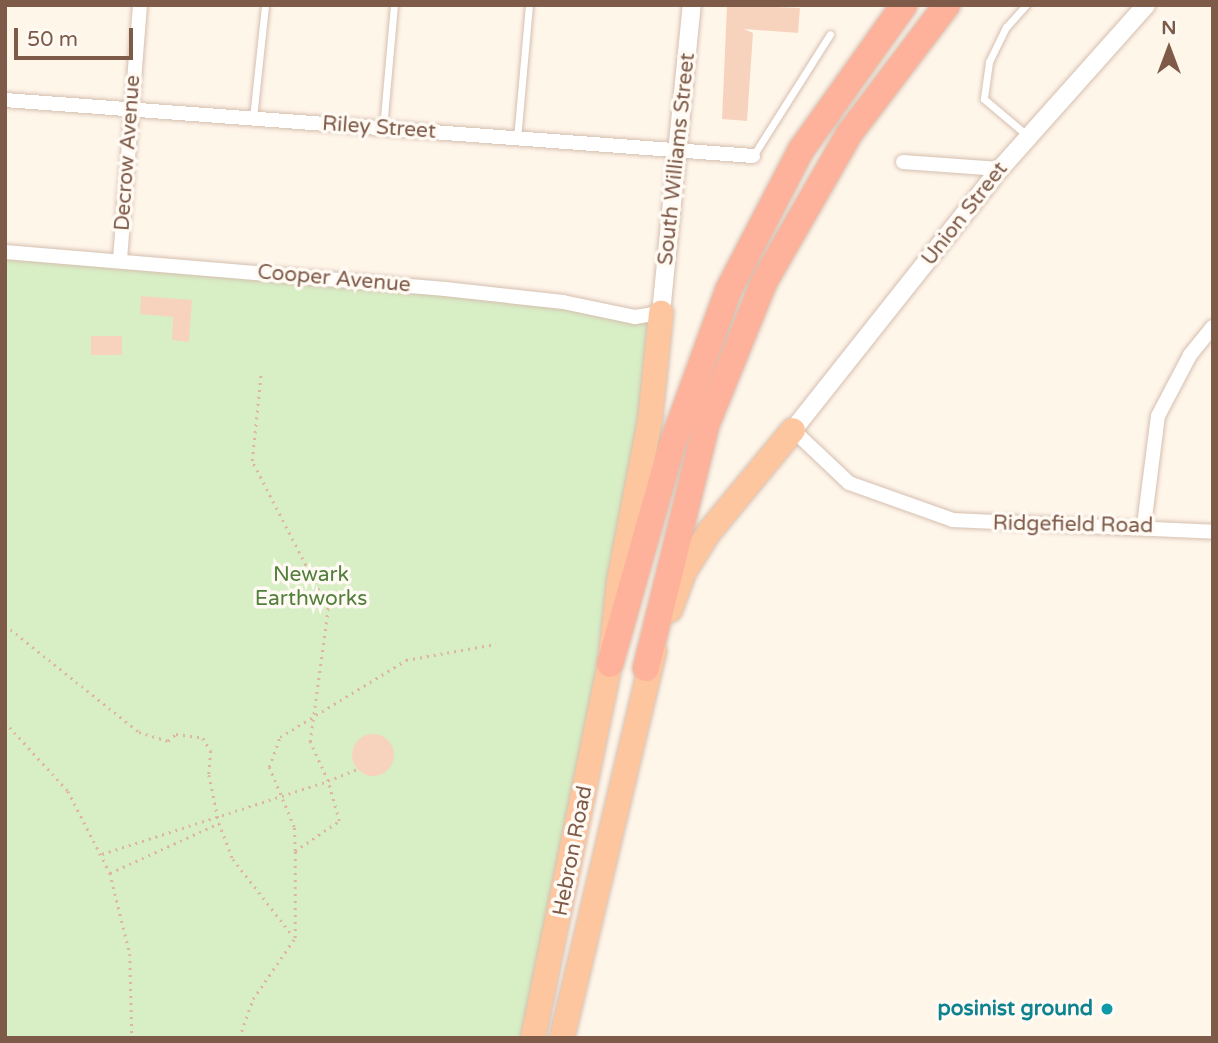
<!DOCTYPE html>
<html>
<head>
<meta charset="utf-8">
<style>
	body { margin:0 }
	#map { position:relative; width:1218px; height:1043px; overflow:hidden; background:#fff6ea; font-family:"Varela Round",sans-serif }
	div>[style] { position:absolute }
	.green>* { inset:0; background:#d8efc6 }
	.building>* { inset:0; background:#f7d3be }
	.round { border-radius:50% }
	.path>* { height:2.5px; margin-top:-1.25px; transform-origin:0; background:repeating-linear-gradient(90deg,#deb6a0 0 2px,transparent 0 7px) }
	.roads { filter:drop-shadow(0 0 2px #d5bfb0) drop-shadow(0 0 2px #d5bfb0) }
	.service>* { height:7px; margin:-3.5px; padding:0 3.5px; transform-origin:3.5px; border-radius:3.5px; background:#fff }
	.minor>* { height:14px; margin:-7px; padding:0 7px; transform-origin:7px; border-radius:7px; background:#fff }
	.tertiary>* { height:18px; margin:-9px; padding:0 9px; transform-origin:9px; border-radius:9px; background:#fff }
	.trunk>* { height:24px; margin:-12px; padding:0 12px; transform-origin:12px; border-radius:12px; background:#fec69e }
	.motorway>* { height:26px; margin:-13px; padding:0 13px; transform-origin:13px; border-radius:13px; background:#feb29b }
	.dots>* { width:19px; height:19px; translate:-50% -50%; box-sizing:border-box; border:4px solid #fffaf3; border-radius:50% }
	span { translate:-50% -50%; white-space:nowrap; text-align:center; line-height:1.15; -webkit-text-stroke:7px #fffaf3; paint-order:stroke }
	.street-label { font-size:21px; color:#7e5a49 }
	.park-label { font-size:21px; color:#527f3c }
	.culture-label { font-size:21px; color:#0d838f; font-weight:700 }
	.right { translate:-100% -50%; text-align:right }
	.frame { position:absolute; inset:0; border:7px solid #7e5a49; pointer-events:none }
	.north { position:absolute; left:1134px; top:14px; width:70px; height:70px; -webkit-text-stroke:5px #fffaf3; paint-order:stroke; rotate:0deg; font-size:19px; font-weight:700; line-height:28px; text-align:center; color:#7e5a49 }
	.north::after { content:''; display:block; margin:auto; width:24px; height:32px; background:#7e5a49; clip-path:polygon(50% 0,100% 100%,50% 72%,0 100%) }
	.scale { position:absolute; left:14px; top:28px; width:119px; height:32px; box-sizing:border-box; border:4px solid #7e5a49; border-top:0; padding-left:9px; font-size:21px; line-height:24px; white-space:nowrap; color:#7e5a49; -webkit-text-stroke:5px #fffaf3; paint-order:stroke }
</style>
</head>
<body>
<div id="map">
	<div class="green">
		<i style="clip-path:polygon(5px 252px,661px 313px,533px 1038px,5px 1038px)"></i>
	</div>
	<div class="building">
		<i style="clip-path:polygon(727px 5px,800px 8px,798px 33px,744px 29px,753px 33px,747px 121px,722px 119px)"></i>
		<i style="clip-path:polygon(141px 296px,192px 300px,189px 342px,172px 340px,173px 317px,140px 314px)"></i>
		<i style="clip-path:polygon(91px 336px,122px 336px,122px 355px,91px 355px)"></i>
		<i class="round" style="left:352px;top:734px;width:42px;height:42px"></i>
	</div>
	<div class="path">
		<i style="left:5px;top:625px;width:171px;rotate:38.6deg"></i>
		<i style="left:139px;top:732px;width:30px;rotate:17deg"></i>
		<i style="left:168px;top:741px;width:11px;rotate:-41deg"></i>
		<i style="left:176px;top:734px;width:27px;rotate:8deg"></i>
		<i style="left:203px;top:738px;width:15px;rotate:58deg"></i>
		<i style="left:211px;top:751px;width:24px;rotate:95deg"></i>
		<i style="left:209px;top:775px;width:49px;rotate:78.2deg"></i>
		<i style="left:5px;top:722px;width:93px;rotate:47.6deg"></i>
		<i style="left:68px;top:791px;width:92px;rotate:62.9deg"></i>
		<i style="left:110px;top:873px;width:83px;rotate:76.1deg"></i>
		<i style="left:130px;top:954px;width:84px;rotate:88.6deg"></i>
		<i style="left:295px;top:851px;width:24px;rotate:-92deg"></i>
		<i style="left:294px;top:827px;width:65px;rotate:-112.6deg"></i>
		<i style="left:269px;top:767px;width:32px;rotate:-70deg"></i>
		<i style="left:280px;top:737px;width:148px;rotate:-31.4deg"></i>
		<i style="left:406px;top:660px;width:91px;rotate:-10.1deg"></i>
		<i style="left:102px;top:854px;width:237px;rotate:-17.9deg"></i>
		<i style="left:328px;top:781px;width:43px;rotate:-114.8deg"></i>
		<i style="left:310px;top:742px;width:134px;rotate:-82.3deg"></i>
		<i style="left:328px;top:609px;width:166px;rotate:-117.2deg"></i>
		<i style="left:252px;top:461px;width:89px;rotate:-84.2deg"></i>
		<i style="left:110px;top:873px;width:120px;rotate:-24.6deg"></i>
		<i style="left:219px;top:823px;width:39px;rotate:69deg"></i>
		<i style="left:233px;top:859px;width:98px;rotate:52.1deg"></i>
		<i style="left:239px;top:1038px;width:41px;rotate:-70.3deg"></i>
		<i style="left:253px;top:999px;width:74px;rotate:-55.5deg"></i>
		<i style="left:295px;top:938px;width:87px;rotate:-90deg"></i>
		<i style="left:295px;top:851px;width:53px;rotate:-34.3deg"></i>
		<i style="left:339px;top:821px;width:41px;rotate:-105.4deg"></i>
		<i style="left:328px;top:781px;width:31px;rotate:-22deg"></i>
	</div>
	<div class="roads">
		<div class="service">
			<i style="left:1026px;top:5px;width:30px;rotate:132deg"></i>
			<i style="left:1006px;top:27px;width:39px;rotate:116deg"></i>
			<i style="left:989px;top:62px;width:37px;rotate:98deg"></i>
			<i style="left:984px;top:99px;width:57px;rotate:40.1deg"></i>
			<i style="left:253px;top:118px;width:114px;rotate:-83.9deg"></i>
			<i style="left:383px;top:128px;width:123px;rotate:-84.9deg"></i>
			<i style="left:517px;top:139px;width:135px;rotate:-84.9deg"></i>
			<i style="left:753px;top:156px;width:144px;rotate:-57.7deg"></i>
		</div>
		<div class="minor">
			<i style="left:5px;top:100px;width:750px;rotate:4.28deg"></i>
			<i style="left:903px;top:162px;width:97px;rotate:4.1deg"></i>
			<i style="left:5px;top:252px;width:442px;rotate:4.8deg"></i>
			<i style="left:445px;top:289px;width:119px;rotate:6.3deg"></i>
			<i style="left:563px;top:302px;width:74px;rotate:11.8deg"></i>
			<i style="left:635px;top:317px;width:26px;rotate:-9deg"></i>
			<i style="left:120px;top:259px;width:255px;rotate:-85.5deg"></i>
			<i style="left:793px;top:430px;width:77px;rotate:43.4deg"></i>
			<i style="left:849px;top:483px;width:110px;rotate:19.6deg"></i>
			<i style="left:953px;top:520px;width:260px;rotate:2.6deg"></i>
			<i style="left:1144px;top:525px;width:110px;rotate:-82.7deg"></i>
			<i style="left:1158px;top:416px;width:69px;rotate:-62.3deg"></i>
			<i style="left:1190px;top:355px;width:36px;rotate:-51deg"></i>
		</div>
		<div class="tertiary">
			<i style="left:661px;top:313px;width:310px;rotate:-84.3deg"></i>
			<i style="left:793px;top:430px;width:333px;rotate:-51.6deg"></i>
			<i style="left:1000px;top:169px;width:220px;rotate:-48.3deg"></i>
		</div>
		<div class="trunk">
			<i style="left:670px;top:610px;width:40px;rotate:-69.8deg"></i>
			<i style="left:684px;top:572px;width:47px;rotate:-58deg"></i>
			<i style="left:709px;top:532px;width:132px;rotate:-50.5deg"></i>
			<i style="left:533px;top:1038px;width:382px;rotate:-78.4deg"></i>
			<i style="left:610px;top:664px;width:83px;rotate:-83.8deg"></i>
			<i style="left:619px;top:581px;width:164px;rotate:-79.1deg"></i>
			<i style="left:650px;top:420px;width:108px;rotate:-84.1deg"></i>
			<i style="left:562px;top:1038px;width:398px;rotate:-76.6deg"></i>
		</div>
		<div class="motorway">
			<i style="left:610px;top:664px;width:224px;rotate:-74.2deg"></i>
			<i style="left:671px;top:448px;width:169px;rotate:-70deg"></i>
			<i style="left:729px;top:289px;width:157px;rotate:-62.6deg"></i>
			<i style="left:801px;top:150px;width:178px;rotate:-54.6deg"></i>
			<i style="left:646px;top:668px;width:250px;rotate:-76.1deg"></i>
			<i style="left:706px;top:425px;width:154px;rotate:-67.9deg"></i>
			<i style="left:764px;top:282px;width:171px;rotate:-60.1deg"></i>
			<i style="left:849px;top:134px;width:162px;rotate:-52.8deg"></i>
		</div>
	</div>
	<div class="dots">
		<i style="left:1107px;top:1009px;background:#0f9aa8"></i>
	</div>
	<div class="street-label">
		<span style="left:379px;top:128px;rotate:4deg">Riley Street</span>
		<span style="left:128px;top:153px;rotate:-86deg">Decrow Avenue</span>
		<span style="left:677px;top:159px;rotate:-84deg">South Williams Street</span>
		<span style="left:965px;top:214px;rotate:-52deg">Union Street</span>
		<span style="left:334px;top:279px;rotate:5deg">Cooper Avenue</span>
		<span style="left:1073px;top:525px;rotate:1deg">Ridgefield Road</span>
		<span style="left:573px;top:851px;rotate:-79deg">Hebron Road</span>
	</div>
	<div class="park-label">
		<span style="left:311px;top:587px">Newark<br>Earthworks</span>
	</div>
	<div class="culture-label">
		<span class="right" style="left:1093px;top:1009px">posinist ground</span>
	</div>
	<div class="frame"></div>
	<div class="north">N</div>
	<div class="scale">50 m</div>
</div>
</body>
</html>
